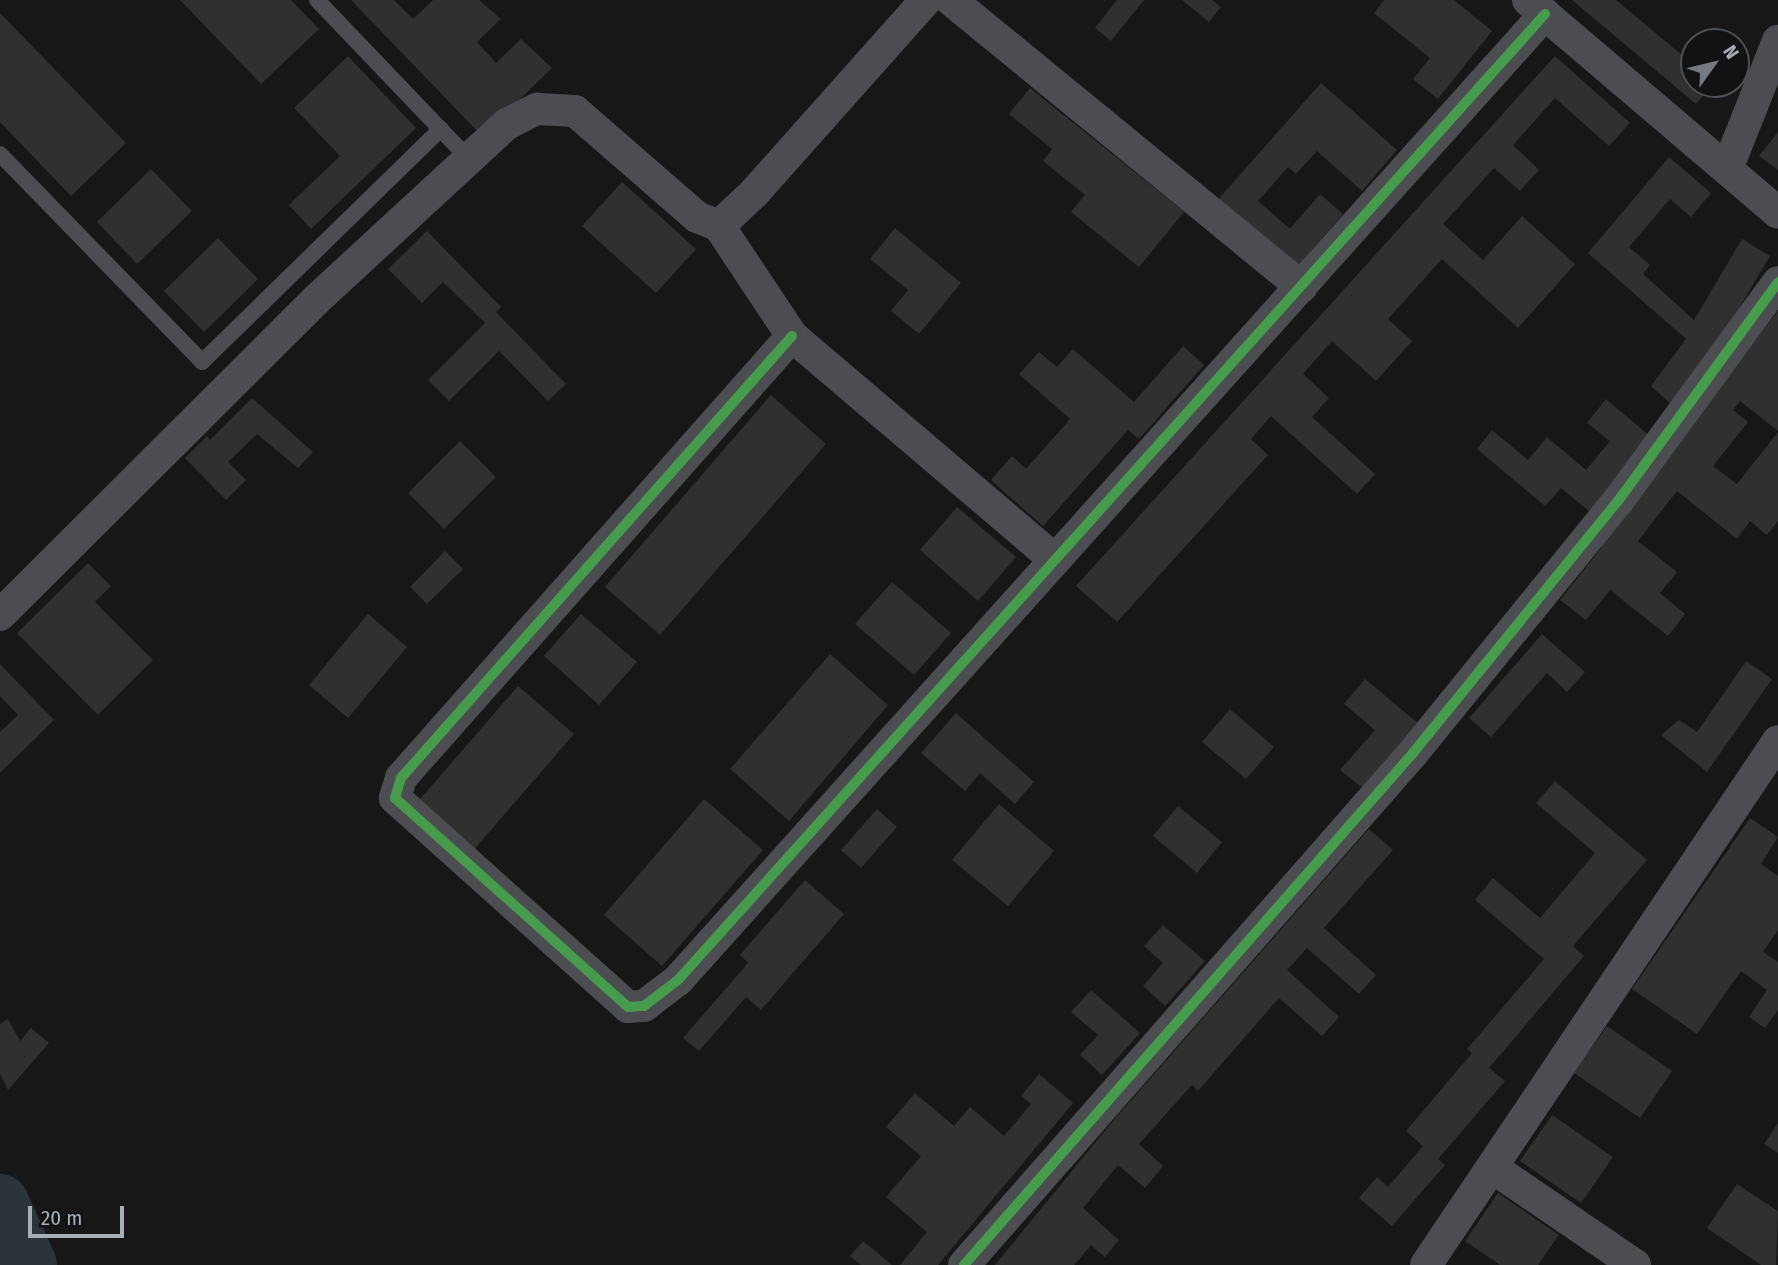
<!DOCTYPE html>
<html>
<head>
<meta charset="utf-8">
<style>
	body { margin:0 }
	#map { position:relative; width:1778px; height:1265px; overflow:hidden; background:#171717; font-family:"Fira Sans Condensed",sans-serif }
	div>[style] { position:absolute }
	.river>* { height:58px; margin:-29px; padding:0 29px; transform-origin:29px; border-radius:29px; background:#2a343a }
	.building>* { inset:0; background:#303031 }
	.service>* { height:16px; margin:-8px; padding:0 8px; transform-origin:8px; border-radius:8px; background:#4b4d50 }
	.minor>* { height:32px; margin:-16px; padding:0 16px; transform-origin:16px; border-radius:16px; background:#4b4d50 }
	.cycleway>* { height:10px; margin:-5px; padding:0 5px; transform-origin:5px; border-radius:5px; background:#469c4c }
	span { translate:-50% -50%; white-space:nowrap; text-align:center; line-height:1.15; -webkit-text-stroke:7px #111213; paint-order:stroke }
	.north { position:absolute; left:1680px; top:28px; width:70px; height:70px; box-sizing:border-box; background:#111213; border:2px solid #4d5155; border-radius:50%; rotate:56deg; font-size:19px; font-weight:700; line-height:28px; text-align:center; color:#a8afb9 }
	.north::after { content:''; display:block; margin:auto; width:24px; height:32px; background:#757a80; clip-path:polygon(50% 0,100% 100%,50% 72%,0 100%) }
	.scale { position:absolute; left:28px; top:1206px; width:96px; height:32px; box-sizing:border-box; border:4px solid #a8afb9; border-top:0; padding-left:9px; font-size:21px; line-height:24px; white-space:nowrap; color:#a8afb9; -webkit-text-stroke:5px #111213; paint-order:stroke }
</style>
</head>
<body>
<div id="map">
	<div class="river">
		<i style="left:0;top:1203px;width:68px;rotate:65.7deg"></i>
	</div>
	<div class="building">
		<i style="clip-path:polygon(180px 0,291px 0,319px 29px,261px 84px)"></i>
		<i style="clip-path:polygon(351px 0,394px 0,413px 19px,433px 0,479px 0,501px 19px,477px 42px,496px 63px,521px 39px,552px 68px,482px 136px)"></i>
		<i style="clip-path:polygon(1117px 0,1144px 0,1111px 41px,1095px 28px)"></i>
		<i style="clip-path:polygon(1182px 0,1212px 0,1221px 7px,1209px 22px)"></i>
		<i style="clip-path:polygon(1384px 0,1454px 0,1492px 31px,1438px 99px,1413px 79px,1430px 58px,1374px 13px)"></i>
		<i style="clip-path:polygon(1572px 0,1616px 0,1694px 65px,1694px 84px,1712px 84px,1696px 104px)"></i>
		<i style="clip-path:polygon(0 13px,126px 143px,71px 196px,0 122px)"></i>
		<i style="clip-path:polygon(348px 56px,416px 128px,311px 229px,289px 205px,340px 156px,294px 108px)"></i>
		<i style="clip-path:polygon(1555px 56px,1630px 123px,1609px 146px,1555px 98px,1513px 145px,1539px 170px,1520px 191px,1494px 168px,1443px 224px,1483px 260px,1522px 216px,1575px 264px,1518px 328px,1442px 259px,1388px 319px,1412px 341px,1376px 381px,1332px 341px,1303px 374px,1329px 398px,1312px 417px,1375px 474px,1357px 494px,1271px 416px,1251px 439px,1268px 455px,1117px 622px,1076px 586px)"></i>
		<i style="clip-path:polygon(1321px 83px,1397px 150px,1362px 191px,1317px 151px,1296px 174px,1288px 167px,1258px 201px,1290px 229px,1320px 194px,1343px 214px,1293px 271px,1215px 203px)"></i>
		<i style="clip-path:polygon(1030px 88px,1184px 212px,1139px 267px,1071px 212px,1085px 195px,1043px 161px,1052px 149px,1009px 114px)"></i>
		<i style="clip-path:polygon(1778px 132px,1778px 170px,1759px 156px)"></i>
		<i style="clip-path:polygon(1669px 157px,1711px 193px,1691px 217px,1670px 199px,1629px 247px,1650px 265px,1643px 274px,1694px 320px,1742px 239px,1770px 256px,1709px 359px,1673px 406px,1651px 386px,1686px 339px,1588px 253px)"></i>
		<i style="clip-path:polygon(151px 169px,192px 211px,137px 264px,97px 222px)"></i>
		<i style="clip-path:polygon(622px 182px,696px 249px,656px 293px,582px 226px)"></i>
		<i style="clip-path:polygon(895px 228px,961px 283px,919px 334px,891px 311px,908px 290px,870px 259px)"></i>
		<i style="clip-path:polygon(427px 231px,501px 307px,496px 312px,566px 384px,548px 401px,499px 351px,449px 401px,428px 380px,485px 323px,443px 282px,422px 303px,388px 269px)"></i>
		<i style="clip-path:polygon(218px 238px,258px 279px,204px 332px,164px 291px)"></i>
		<i style="clip-path:polygon(1778px 311px,1778px 431px,1740px 401px,1733px 410px,1748px 422px,1713px 466px,1737px 484px,1778px 432px,1778px 521px,1767px 535px,1750px 521px,1737px 539px,1677px 491px,1638px 541px,1677px 572px,1660px 593px,1685px 614px,1668px 636px,1610px 590px,1586px 620px,1560px 600px,1602px 547px,1597px 543px)"></i>
		<i style="clip-path:polygon(1183px 346px,1204px 365px,1139px 439px,1128px 430px,1043px 526px,991px 480px,1012px 456px,1026px 469px,1070px 419px,1019px 374px,1039px 352px,1057px 367px,1073px 349px,1134px 402px)"></i>
		<i style="clip-path:polygon(771px 395px,826px 444px,660px 635px,605px 587px)"></i>
		<i style="clip-path:polygon(252px 398px,313px 452px,298px 468px,257px 434px,228px 462px,246px 480px,226px 500px,185px 458px,207px 436px,210px 440px)"></i>
		<i style="clip-path:polygon(1606px 399px,1652px 438px,1590px 512px,1561px 488px,1545px 506px,1477px 449px,1492px 430px,1528px 460px,1547px 437px,1586px 470px,1610px 441px,1587px 423px)"></i>
		<i style="clip-path:polygon(460px 441px,496px 477px,444px 529px,408px 493px)"></i>
		<i style="clip-path:polygon(957px 507px,1016px 557px,978px 601px,920px 550px)"></i>
		<i style="clip-path:polygon(445px 551px,463px 569px,427px 604px,410px 587px)"></i>
		<i style="clip-path:polygon(88px 563px,111px 586px,95px 602px,153px 660px,98px 715px,17px 633px)"></i>
		<i style="clip-path:polygon(892px 582px,951px 633px,914px 675px,855px 624px)"></i>
		<i style="clip-path:polygon(368px 614px,407px 647px,348px 718px,309px 685px)"></i>
		<i style="clip-path:polygon(581px 614px,637px 662px,599px 705px,544px 656px)"></i>
		<i style="clip-path:polygon(1542px 634px,1585px 672px,1567px 692px,1547px 673px,1491px 737px,1469px 718px)"></i>
		<i style="clip-path:polygon(830px 654px,888px 705px,789px 821px,730px 769px)"></i>
		<i style="clip-path:polygon(1746px 661px,1772px 679px,1707px 772px,1661px 735px,1679px 720px,1697px 732px)"></i>
		<i style="clip-path:polygon(0 664px,54px 720px,0 773px,0 732px,18px 715px,0 696px)"></i>
		<i style="clip-path:polygon(1365px 679px,1419px 724px,1364px 789px,1340px 770px,1375px 730px,1344px 704px)"></i>
		<i style="clip-path:polygon(518px 686px,574px 734px,472px 852px,416px 804px)"></i>
		<i style="clip-path:polygon(1230px 709px,1274px 747px,1246px 779px,1202px 742px)"></i>
		<i style="clip-path:polygon(956px 713px,1034px 782px,1015px 804px,980px 773px,965px 791px,921px 753px)"></i>
		<i style="clip-path:polygon(1555px 781px,1647px 860px,1573px 946px,1584px 956px,1489px 1068px,1505px 1081px,1438px 1159px,1445px 1165px,1392px 1226px,1359px 1198px,1377px 1177px,1388px 1187px,1423px 1146px,1406px 1131px,1472px 1053px,1467px 1049px,1544px 959px,1475px 900px,1493px 878px,1540px 918px,1595px 853px,1536px 803px)"></i>
		<i style="clip-path:polygon(704px 799px,763px 850px,662px 966px,604px 915px)"></i>
		<i style="clip-path:polygon(999px 804px,1054px 851px,1008px 906px,952px 860px)"></i>
		<i style="clip-path:polygon(1178px 806px,1222px 842px,1197px 873px,1153px 836px)"></i>
		<i style="clip-path:polygon(877px 809px,897px 827px,861px 868px,841px 850px)"></i>
		<i style="clip-path:polygon(1750px 818px,1778px 837px,1761px 864px,1778px 876px,1778px 930px,1763px 952px,1778px 962px,1778px 1010px,1765px 1028px,1749px 1017px,1767px 990px,1741px 971px,1697px 1034px,1632px 989px)"></i>
		<i style="clip-path:polygon(1369px 829px,1393px 850px,1324px 928px,1376px 975px,1359px 994px,1307px 948px,1287px 970px,1339px 1017px,1322px 1036px,1279px 998px,1198px 1091px,1192px 1085px,1139px 1144px,1163px 1166px,1145px 1188px,1118px 1165px,1083px 1208px,1119px 1240px,1105px 1257px,1091px 1245px,1074px 1265px,995px 1265px,1113px 1121px)"></i>
		<i style="clip-path:polygon(805px 880px,844px 914px,761px 1010px,746px 997px,699px 1051px,683px 1038px,748px 963px,740px 955px)"></i>
		<i style="clip-path:polygon(1163px 925px,1205px 961px,1165px 1006px,1143px 986px,1163px 963px,1144px 946px)"></i>
		<i style="clip-path:polygon(1091px 990px,1140px 1033px,1102px 1075px,1080px 1055px,1098px 1035px,1071px 1012px)"></i>
		<i style="clip-path:polygon(8px 1019px,20px 1041px,31px 1028px,49px 1043px,8px 1090px,0 1074px,0 1024px)"></i>
		<i style="clip-path:polygon(1607px 1026px,1672px 1071px,1640px 1118px,1574px 1073px)"></i>
		<i style="clip-path:polygon(1039px 1074px,1073px 1103px,938px 1265px,900px 1265px,927px 1232px,886px 1197px,921px 1156px,886px 1127px,915px 1093px,954px 1126px,970px 1107px,1004px 1136px,1031px 1104px,1021px 1096px)"></i>
		<i style="clip-path:polygon(1552px 1115px,1613px 1157px,1581px 1203px,1520px 1161px)"></i>
		<i style="clip-path:polygon(1778px 1123px,1778px 1153px,1764px 1144px)"></i>
		<i style="clip-path:polygon(1737px 1184px,1778px 1211px,1776px 1265px,1761px 1265px,1707px 1228px)"></i>
		<i style="clip-path:polygon(1498px 1193px,1559px 1235px,1538px 1265px,1500px 1265px,1465px 1241px)"></i>
		<i style="clip-path:polygon(863px 1241px,892px 1265px,861px 1265px,850px 1256px)"></i>
	</div>
	<div class="service">
		<i style="left:317px;top:0;width:220px;rotate:46.3deg"></i>
		<i style="left:0;top:154px;width:290px;rotate:45.8deg"></i>
		<i style="left:202px;top:362px;width:334px;rotate:-44.3deg"></i>
	</div>
	<div class="minor">
		<i style="left:951px;top:0;width:453px;rotate:39.3deg"></i>
		<i style="left:1528px;top:0;width:328px;rotate:40.4deg"></i>
		<i style="left:1727px;top:169px;width:138px;rotate:-68.3deg"></i>
		<i style="left:719px;top:226px;width:132px;rotate:56.4deg"></i>
		<i style="left:792px;top:336px;width:343px;rotate:40.4deg"></i>
		<i style="left:792px;top:336px;width:590px;rotate:131.5deg"></i>
		<i style="left:401px;top:778px;width:21px;rotate:107deg"></i>
		<i style="left:395px;top:798px;width:313px;rotate:41.9deg"></i>
		<i style="left:628px;top:1007px;width:16px;rotate:-4deg"></i>
		<i style="left:644px;top:1006px;width:43px;rotate:-37.4deg"></i>
		<i style="left:678px;top:980px;width:1298px;rotate:-48.09deg"></i>
		<i style="left:0;top:615px;width:446px;rotate:-44.9deg"></i>
		<i style="left:316px;top:300px;width:260px;rotate:-42.7deg"></i>
		<i style="left:507px;top:124px;width:34px;rotate:-27deg"></i>
		<i style="left:537px;top:109px;width:38px;rotate:3deg"></i>
		<i style="left:575px;top:111px;width:162px;rotate:41deg"></i>
		<i style="left:697px;top:217px;width:24px;rotate:22deg"></i>
		<i style="left:719px;top:226px;width:48px;rotate:-43.3deg"></i>
		<i style="left:754px;top:193px;width:259px;rotate:-48.3deg"></i>
		<i style="left:1493px;top:1168px;width:172px;rotate:34.3deg"></i>
		<i style="left:964px;top:1265px;width:681px;rotate:-48.75deg"></i>
		<i style="left:1413px;top:753px;width:325px;rotate:-50.9deg"></i>
		<i style="left:1618px;top:501px;width:271px;rotate:-53.8deg"></i>
		<i style="left:1426px;top:1265px;width:631px;rotate:-56.11deg"></i>
	</div>
	<div class="cycleway">
		<i style="left:792px;top:336px;width:590px;rotate:131.5deg"></i>
		<i style="left:401px;top:778px;width:21px;rotate:107deg"></i>
		<i style="left:395px;top:798px;width:313px;rotate:41.9deg"></i>
		<i style="left:628px;top:1007px;width:16px;rotate:-4deg"></i>
		<i style="left:644px;top:1006px;width:43px;rotate:-37.4deg"></i>
		<i style="left:678px;top:980px;width:1298px;rotate:-48.09deg"></i>
		<i style="left:964px;top:1265px;width:681px;rotate:-48.75deg"></i>
		<i style="left:1413px;top:753px;width:325px;rotate:-50.9deg"></i>
		<i style="left:1618px;top:501px;width:271px;rotate:-53.8deg"></i>
	</div>
	<div class="north">N</div>
	<div class="scale">20 m</div>
</div>
</body>
</html>
